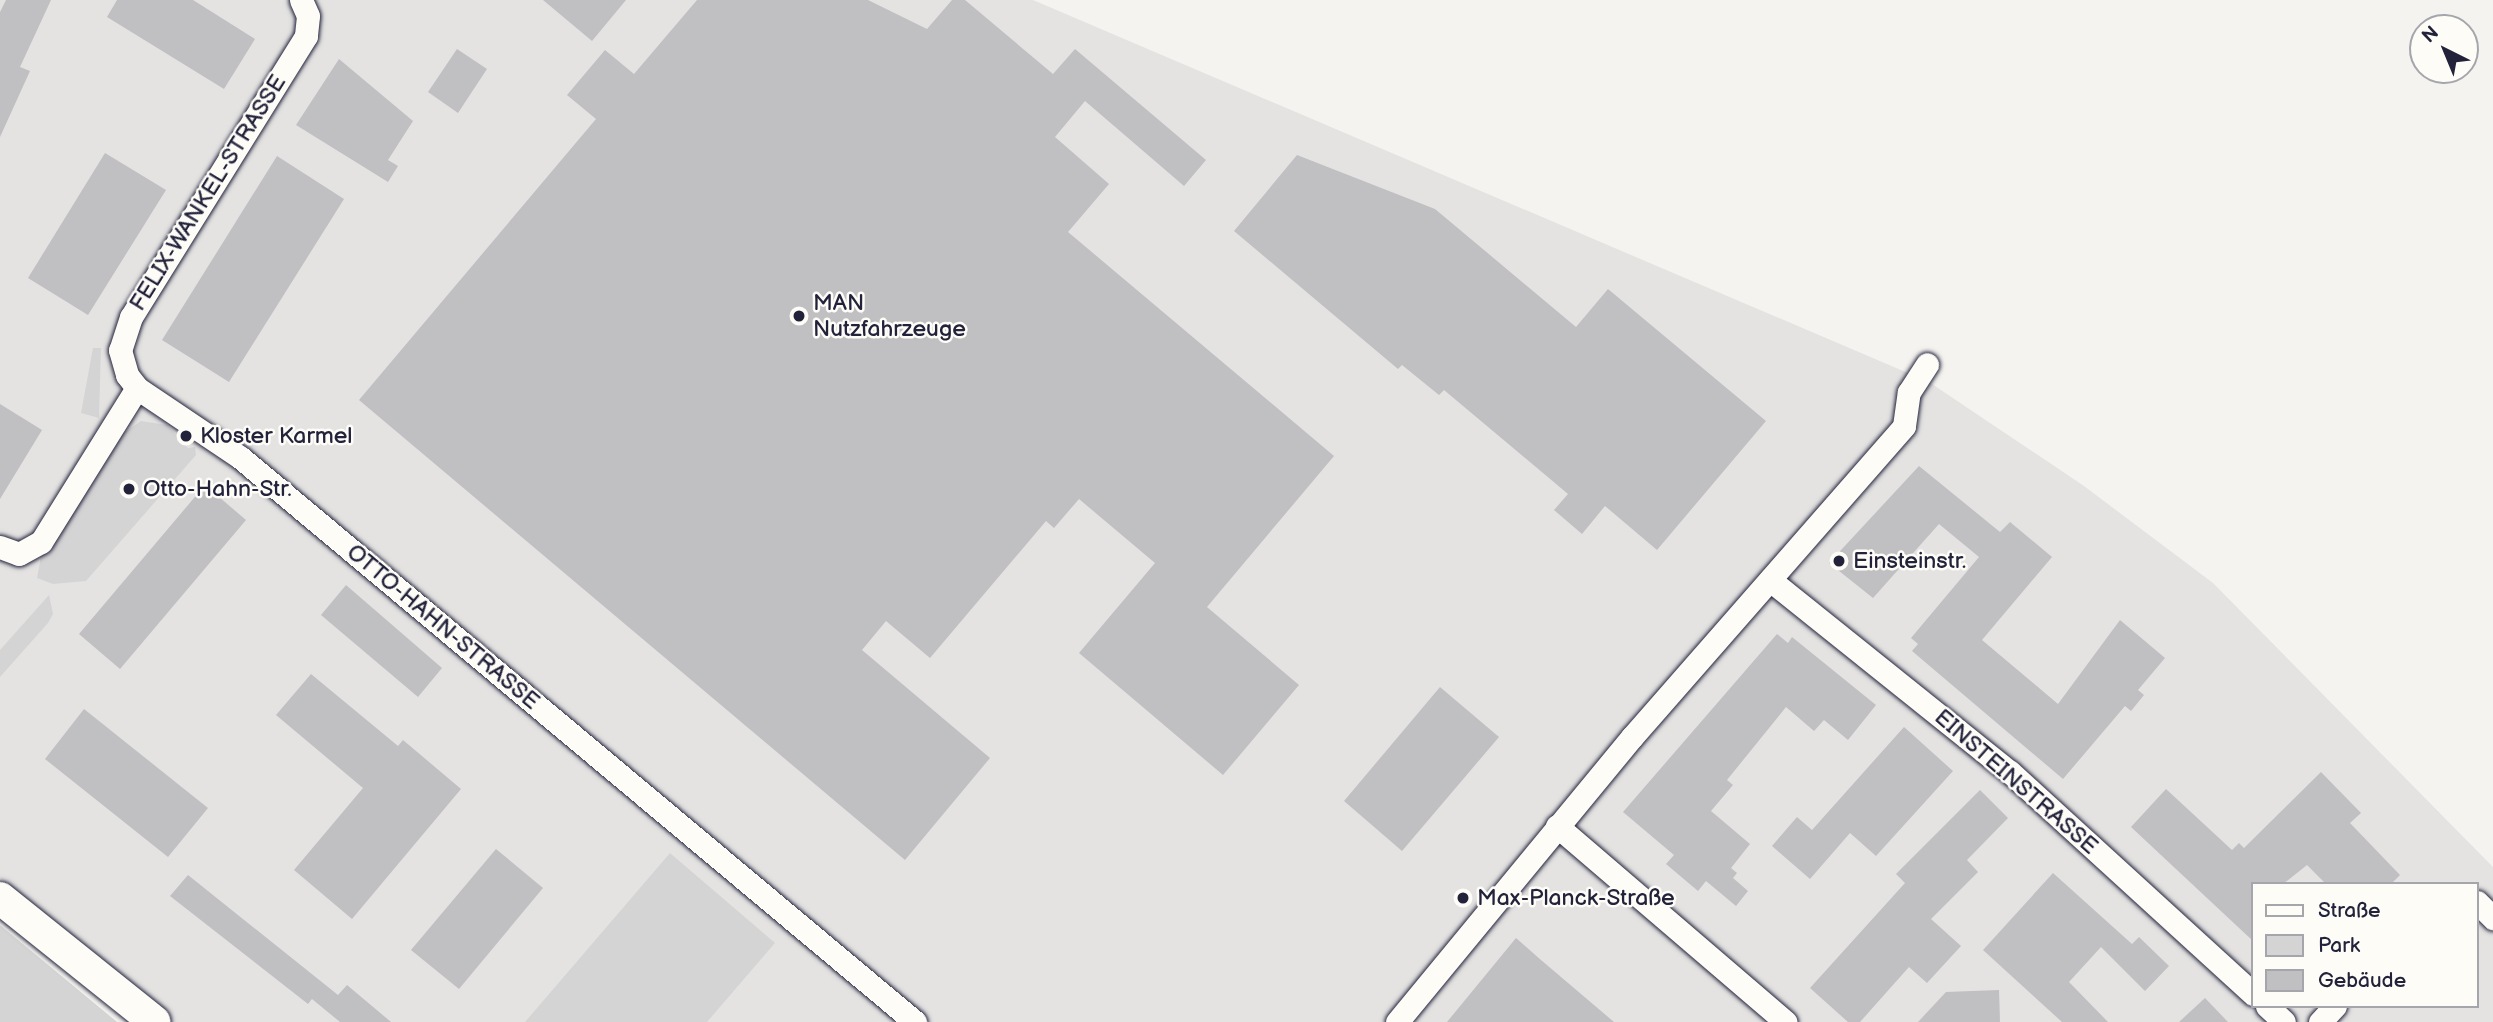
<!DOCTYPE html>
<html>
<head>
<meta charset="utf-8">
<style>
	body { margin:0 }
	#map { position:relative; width:2493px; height:1022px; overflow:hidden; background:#f4f3ef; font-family:"Balsamiq Sans",sans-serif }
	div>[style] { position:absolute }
	.built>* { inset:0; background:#e4e3e2 }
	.green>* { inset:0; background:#d5d4d5 }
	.building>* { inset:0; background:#c0bfc2 }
	.roads { filter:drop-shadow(0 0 2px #22223b) drop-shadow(0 0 2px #22223b) }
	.street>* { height:23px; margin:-11.5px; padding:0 11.5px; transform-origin:11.5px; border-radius:11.5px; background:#fdfcf7 }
	.secondary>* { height:32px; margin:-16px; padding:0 16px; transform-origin:16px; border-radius:16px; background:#fdfcf7 }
	.dots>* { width:19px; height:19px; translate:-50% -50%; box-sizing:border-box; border:4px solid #fdfcf7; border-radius:50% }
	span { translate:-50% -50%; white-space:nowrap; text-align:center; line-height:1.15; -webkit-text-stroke:5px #fdfcf7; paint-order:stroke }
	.street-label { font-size:23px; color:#22223b }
	.poi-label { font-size:23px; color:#22223b }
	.left { translate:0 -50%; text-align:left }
	.legend { position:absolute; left:2251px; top:882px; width:228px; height:126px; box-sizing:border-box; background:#fdfcf7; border:2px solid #a5a5ac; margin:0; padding:9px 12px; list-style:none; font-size:21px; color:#22223b }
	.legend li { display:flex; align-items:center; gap:14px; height:35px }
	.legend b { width:35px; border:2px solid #a5a5ac }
	.north { position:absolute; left:2409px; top:14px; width:70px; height:70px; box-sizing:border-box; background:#fdfcf7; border:2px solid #a5a5ac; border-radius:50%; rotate:317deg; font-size:19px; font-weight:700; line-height:28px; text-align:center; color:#22223b }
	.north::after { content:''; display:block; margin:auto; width:24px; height:32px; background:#22223b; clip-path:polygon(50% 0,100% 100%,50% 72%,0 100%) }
</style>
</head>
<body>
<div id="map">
	<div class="built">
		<i style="clip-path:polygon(evenodd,0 0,1033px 0,1929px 382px,2084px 486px,2213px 583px,2493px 867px,2493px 1022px,172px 1022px,0 878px,0 0,2253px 884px,2477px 884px,2477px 1006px,2253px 1006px,2253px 884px)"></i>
	</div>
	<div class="green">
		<i style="clip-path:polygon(93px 348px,101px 348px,99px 418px,81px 413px)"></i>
		<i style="clip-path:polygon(141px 421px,167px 425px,188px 448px,195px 447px,196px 455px,86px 581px,53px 584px,37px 578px,41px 556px,48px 553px,122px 434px)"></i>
		<i style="clip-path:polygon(49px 595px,53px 614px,48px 623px,0 677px,0 650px)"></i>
		<i style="clip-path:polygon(670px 853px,775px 943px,707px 1022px,525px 1022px)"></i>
		<i style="clip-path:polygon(0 925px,117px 1022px,0 1022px)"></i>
	</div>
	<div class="building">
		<i style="clip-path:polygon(6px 0,51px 0,20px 67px,30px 71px,0 137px,0 12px)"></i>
		<i style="clip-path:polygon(117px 0,193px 0,255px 39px,224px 89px,107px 17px)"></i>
		<i style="clip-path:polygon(543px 0,626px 0,592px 41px)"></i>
		<i style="clip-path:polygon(697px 0,868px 0,927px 29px,952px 0,965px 0,1053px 74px,1075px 49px,1206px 160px,1184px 186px,1085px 101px,1055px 137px,1109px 184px,1068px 232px,1334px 456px,1207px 607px,1299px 685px,1223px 775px,1079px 653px,1155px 563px,1079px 499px,1054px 528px,1046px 521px,930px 658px,886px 621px,862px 650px,990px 758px,905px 860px,359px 400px,596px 119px,567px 95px,605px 50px,634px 74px)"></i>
		<i style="clip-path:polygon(457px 49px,487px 69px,458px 113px,428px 92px)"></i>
		<i style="clip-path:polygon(339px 59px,413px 121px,388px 160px,398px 166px,388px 182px,296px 125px)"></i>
		<i style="clip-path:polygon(105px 153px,166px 190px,88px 315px,28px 278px)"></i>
		<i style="clip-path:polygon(1297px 155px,1435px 209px,1576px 327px,1608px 289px,1766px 421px,1657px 550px,1605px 506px,1582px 534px,1554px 510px,1568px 494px,1444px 390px,1439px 395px,1402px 365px,1398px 369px,1234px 231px)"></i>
		<i style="clip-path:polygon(277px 156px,344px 199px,229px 382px,162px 340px)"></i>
		<i style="clip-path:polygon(0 404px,42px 430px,0 499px)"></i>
		<i style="clip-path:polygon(1919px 466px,2000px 532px,2010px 522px,2052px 557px,1982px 640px,2058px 704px,2120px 620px,2165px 658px,2138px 690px,2144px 695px,2131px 711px,2125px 706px,2063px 779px,1912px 651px,1918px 644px,1911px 638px,1979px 557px,1939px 524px,1873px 598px,1829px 563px)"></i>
		<i style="clip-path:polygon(205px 485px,246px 520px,120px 669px,79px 634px)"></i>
		<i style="clip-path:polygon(346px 585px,442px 668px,418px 697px,321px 615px)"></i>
		<i style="clip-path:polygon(1777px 634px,1788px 643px,1792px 637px,1876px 705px,1848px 740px,1824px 720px,1814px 731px,1786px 707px,1727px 780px,1733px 785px,1711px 811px,1750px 844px,1731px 868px,1737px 873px,1733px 878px,1748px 891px,1736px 906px,1706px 881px,1698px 891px,1666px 864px,1674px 855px,1623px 812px)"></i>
		<i style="clip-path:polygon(311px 674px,398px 746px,403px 740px,461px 789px,352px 919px,294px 870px,363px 788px,276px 715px)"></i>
		<i style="clip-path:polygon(1440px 687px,1499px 737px,1402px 851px,1344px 801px)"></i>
		<i style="clip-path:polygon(84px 709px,208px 808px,168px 857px,45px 759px)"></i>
		<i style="clip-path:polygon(1904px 727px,1953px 771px,1876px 856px,1850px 833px,1810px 879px,1772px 846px,1797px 817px,1812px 830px)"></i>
		<i style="clip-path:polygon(2321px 772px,2361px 813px,2350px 823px,2400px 875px,2391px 884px,2326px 884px,2307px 865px,2283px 884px,2253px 884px,2253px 941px,2131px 827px,2166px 789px,2232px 850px,2239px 843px,2244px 848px)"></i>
		<i style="clip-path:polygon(1980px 790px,2008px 818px,1967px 860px,1978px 872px,1931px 919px,1961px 946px,1927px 983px,1909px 967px,1860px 1022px,1848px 1022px,1810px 988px,1905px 883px,1896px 874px)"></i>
		<i style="clip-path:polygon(496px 849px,543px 888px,459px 989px,411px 950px)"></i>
		<i style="clip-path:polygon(2053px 873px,2132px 944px,2139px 937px,2169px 966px,2145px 991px,2101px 947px,2069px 982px,2108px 1022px,2062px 1022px,1983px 950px)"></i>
		<i style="clip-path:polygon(188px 875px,338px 995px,347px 985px,391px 1022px,340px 1022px,312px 999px,308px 1004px,170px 896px)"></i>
		<i style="clip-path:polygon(1516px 938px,1541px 960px,1614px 1022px,1447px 1022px)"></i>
		<i style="clip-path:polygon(1999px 990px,2000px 1022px,1918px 1022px,1946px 992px)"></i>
		<i style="clip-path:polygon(2205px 998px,2228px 1022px,2179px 1022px)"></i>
	</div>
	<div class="roads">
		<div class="street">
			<i style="left:301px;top:0;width:17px;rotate:66deg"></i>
			<i style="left:308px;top:16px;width:20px;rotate:96deg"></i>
			<i style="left:306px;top:36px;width:331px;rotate:121.9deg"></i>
			<i style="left:131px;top:317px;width:35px;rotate:108deg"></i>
			<i style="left:120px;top:350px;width:26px;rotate:74deg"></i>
			<i style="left:127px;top:375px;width:16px;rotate:52deg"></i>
			<i style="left:137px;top:388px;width:125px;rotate:33.9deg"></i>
			<i style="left:241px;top:458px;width:879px;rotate:39.92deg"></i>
			<i style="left:0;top:547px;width:20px;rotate:20deg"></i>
			<i style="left:19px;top:554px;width:25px;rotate:-29deg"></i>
			<i style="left:41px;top:542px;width:181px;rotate:-58.1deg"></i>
			<i style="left:1770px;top:580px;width:307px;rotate:38.7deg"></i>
			<i style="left:2010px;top:772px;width:329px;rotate:42.4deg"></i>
			<i style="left:1557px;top:826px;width:301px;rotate:40.6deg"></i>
			<i style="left:2477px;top:902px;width:23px;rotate:45deg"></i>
			<i style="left:2267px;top:1006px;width:23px;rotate:43deg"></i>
			<i style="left:1397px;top:1022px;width:369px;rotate:-50.5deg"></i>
			<i style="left:1632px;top:737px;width:413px;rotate:-48.8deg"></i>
			<i style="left:1904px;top:426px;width:34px;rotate:-82deg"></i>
			<i style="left:1909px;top:392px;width:33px;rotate:-57deg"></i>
			<i style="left:2320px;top:1022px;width:22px;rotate:-47deg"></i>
		</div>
		<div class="secondary">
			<i style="left:0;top:898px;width:198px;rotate:38.7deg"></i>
		</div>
	</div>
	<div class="dots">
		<i style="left:799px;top:316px;background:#22223b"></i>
		<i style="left:186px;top:436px;background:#22223b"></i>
		<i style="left:129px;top:489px;background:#22223b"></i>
		<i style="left:1839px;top:561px;background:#22223b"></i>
		<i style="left:1463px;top:898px;background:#22223b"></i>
	</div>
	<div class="street-label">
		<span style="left:208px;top:193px;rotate:-58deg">FELIX-WANKEL-STRASSE</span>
		<span style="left:443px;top:627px;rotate:40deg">OTTO-HAHN-STRASSE</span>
		<span style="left:2016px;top:782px;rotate:41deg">EINSTEINSTRASSE</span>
	</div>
	<div class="poi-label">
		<span class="left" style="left:813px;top:316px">MAN<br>Nutzfahrzeuge</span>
		<span class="left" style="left:200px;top:436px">Kloster Karmel</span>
		<span class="left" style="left:143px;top:489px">Otto-Hahn-Str.</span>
		<span class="left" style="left:1853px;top:561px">Einsteinstr.</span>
		<span class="left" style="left:1477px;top:898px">Max-Planck-Straße</span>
	</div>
	<ul class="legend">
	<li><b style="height:9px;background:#fdfcf7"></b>Straße</li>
	<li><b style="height:19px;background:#d5d4d5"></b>Park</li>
	<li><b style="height:19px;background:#c0bfc2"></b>Gebäude</li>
	</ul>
	<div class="north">N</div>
</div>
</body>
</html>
